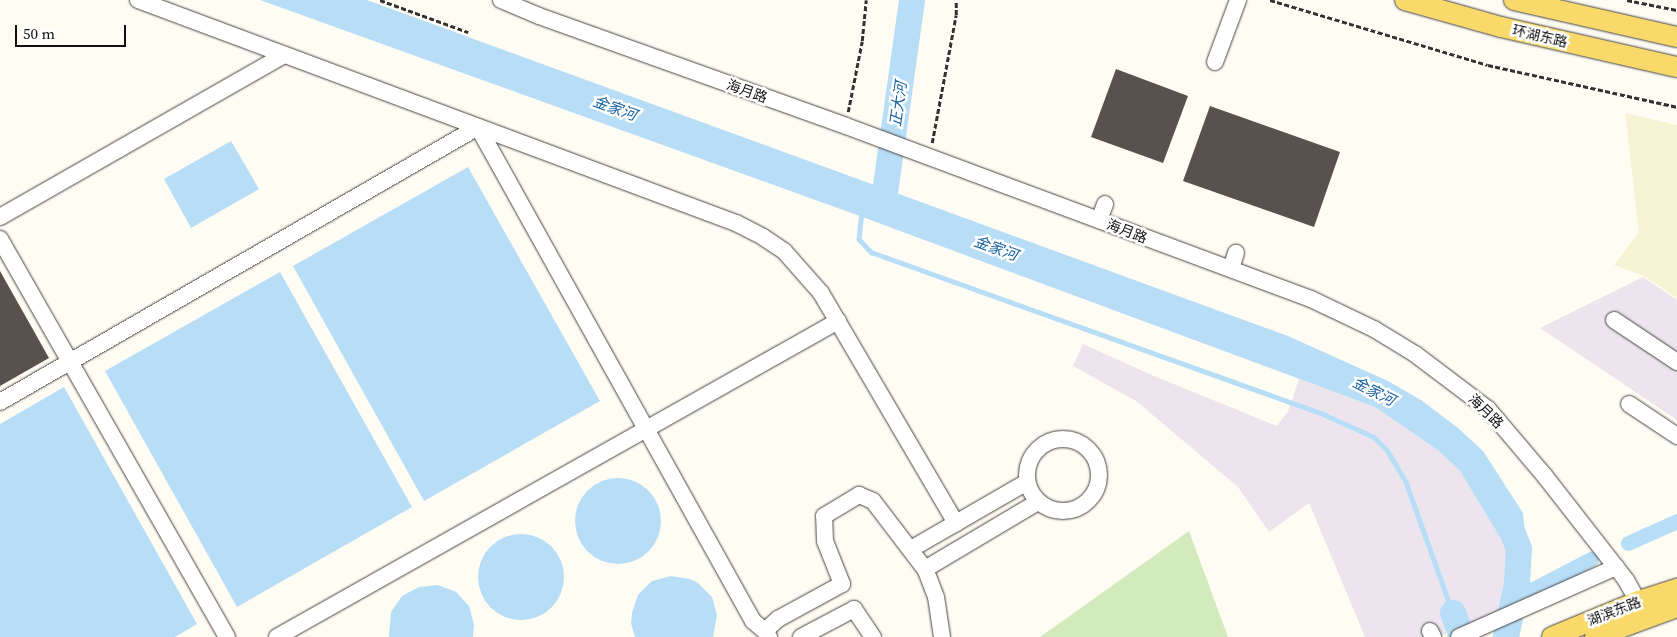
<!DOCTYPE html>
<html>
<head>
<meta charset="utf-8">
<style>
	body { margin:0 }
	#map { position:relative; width:1677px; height:637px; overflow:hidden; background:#fffdf3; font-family:"Source Serif 4","Noto Sans SC",serif }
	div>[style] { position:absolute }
	.industrial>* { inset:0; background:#ede5ee }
	.farmland>* { inset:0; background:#f5f3d3 }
	.green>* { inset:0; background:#d3eabc }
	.water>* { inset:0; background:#b8ddf6 }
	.round { border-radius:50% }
	.stream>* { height:4.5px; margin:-2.25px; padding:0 2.25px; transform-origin:2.25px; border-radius:2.25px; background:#b8ddf6 }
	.canal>* { height:15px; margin:-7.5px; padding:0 7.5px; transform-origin:7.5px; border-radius:7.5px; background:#b8ddf6 }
	.river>* { height:26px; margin:-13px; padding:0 13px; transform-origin:13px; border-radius:13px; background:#b8ddf6 }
	.building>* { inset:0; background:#59514c }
	.path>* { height:2.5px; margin-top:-1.25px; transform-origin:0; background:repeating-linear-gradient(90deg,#323232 0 5px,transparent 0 7.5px) }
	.roads { filter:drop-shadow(0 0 1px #434343) drop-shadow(0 0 1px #434343) }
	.minor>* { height:16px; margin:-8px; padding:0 8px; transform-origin:8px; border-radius:8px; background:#fff }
	.minor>.ring { margin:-8px; padding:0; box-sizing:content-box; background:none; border:16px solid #fff; border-radius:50% }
	.major>* { height:20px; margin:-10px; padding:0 10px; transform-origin:10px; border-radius:10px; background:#f8d96a }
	span { translate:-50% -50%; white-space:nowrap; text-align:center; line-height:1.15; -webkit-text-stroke:5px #fff; paint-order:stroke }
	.street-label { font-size:14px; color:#101010 }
	.water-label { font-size:15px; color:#1863a3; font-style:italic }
	.scale { position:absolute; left:15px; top:25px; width:111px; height:22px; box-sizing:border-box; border:2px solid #101010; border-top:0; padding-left:6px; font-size:15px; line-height:18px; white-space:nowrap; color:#101010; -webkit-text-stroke:4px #fff; paint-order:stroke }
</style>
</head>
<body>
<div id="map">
	<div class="industrial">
		<i style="clip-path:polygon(1643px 277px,1677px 300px,1677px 420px,1540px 328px)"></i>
		<i style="clip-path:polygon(1083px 344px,1154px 376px,1277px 426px,1288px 411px,1299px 379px,1375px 407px,1439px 451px,1460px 471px,1509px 552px,1507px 590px,1521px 583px,1530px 599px,1437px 637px,1365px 637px,1309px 503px,1269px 532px,1238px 487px,1136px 401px,1073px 366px)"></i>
	</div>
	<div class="farmland">
		<i style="clip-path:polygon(1625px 113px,1677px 125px,1677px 298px,1644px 276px,1614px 265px,1639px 232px)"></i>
	</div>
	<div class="green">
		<i style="clip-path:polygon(1189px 531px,1228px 637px,1040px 637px)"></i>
	</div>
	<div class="water">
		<i style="clip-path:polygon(260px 0,367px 0,1288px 336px,1388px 381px,1421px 400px,1458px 428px,1483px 451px,1523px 513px,1527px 554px,1509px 552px,1460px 471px,1439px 451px,1375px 407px,857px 215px)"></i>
		<i style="clip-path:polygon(231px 141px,259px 189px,191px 228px,164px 179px)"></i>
		<i style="clip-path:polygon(468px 167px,600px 401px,424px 501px,293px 266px)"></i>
		<i style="clip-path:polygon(280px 272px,412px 507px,237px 607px,105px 371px)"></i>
		<i style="clip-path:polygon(64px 387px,197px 624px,175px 637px,0 637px,0 424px)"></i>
		<i class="round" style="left:575px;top:478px;width:86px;height:86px"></i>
		<i class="round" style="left:478px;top:534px;width:86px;height:86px"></i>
		<i style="clip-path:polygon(671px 576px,690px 579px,698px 583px,712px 597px,717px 615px,713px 637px,635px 637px,631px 623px,632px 613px,638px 595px,652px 581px)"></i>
		<i style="clip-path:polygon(438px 585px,456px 592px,469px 606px,474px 624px,473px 637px,389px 637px,391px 612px,402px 596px,419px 587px)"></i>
	</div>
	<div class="stream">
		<i style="left:862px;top:211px;width:28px;rotate:96deg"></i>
		<i style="left:859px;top:239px;width:18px;rotate:47deg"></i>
		<i style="left:871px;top:252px;width:482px;rotate:19.7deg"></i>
		<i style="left:1325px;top:415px;width:54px;rotate:24.2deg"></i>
		<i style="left:1374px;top:437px;width:18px;rotate:45deg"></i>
		<i style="left:1387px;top:450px;width:37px;rotate:59deg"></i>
		<i style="left:1406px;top:482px;width:139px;rotate:70.3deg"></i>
	</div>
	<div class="canal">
		<i style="left:1628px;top:543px;width:54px;rotate:-24.2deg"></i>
		<i style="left:1514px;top:599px;width:87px;rotate:-27.5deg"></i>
	</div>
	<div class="river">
		<i style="left:883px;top:207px;width:209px;rotate:-82deg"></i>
		<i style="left:1453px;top:613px;width:26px;rotate:69deg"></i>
		<i style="left:1506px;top:637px;width:54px;rotate:-78.3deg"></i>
		<i style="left:1517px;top:584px;width:35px;rotate:-87deg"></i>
		<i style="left:1519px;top:549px;width:30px;rotate:-111deg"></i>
	</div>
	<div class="building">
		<i style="clip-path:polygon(1116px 69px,1188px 96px,1163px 163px,1091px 137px)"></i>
		<i style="clip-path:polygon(1210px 106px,1340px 152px,1314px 227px,1183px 181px)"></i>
		<i style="clip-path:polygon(0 271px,49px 358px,0 386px)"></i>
	</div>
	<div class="path">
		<i style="left:380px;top:0;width:94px;rotate:20deg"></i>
		<i style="left:1270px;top:0;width:227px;rotate:16.6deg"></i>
		<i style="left:1488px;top:65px;width:194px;rotate:12.5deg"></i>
		<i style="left:1627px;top:0;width:51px;rotate:11.3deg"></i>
		<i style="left:848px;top:112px;width:72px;rotate:-78.8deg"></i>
		<i style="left:862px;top:41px;width:41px;rotate:-84.4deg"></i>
		<i style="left:932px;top:143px;width:130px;rotate:-79.4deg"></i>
		<i style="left:956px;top:15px;width:15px;rotate:-90deg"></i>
	</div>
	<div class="roads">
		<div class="minor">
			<i style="left:138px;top:0;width:638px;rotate:20.45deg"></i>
			<i style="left:736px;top:223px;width:30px;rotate:27deg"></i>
			<i style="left:763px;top:237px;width:25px;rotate:34deg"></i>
			<i style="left:784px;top:251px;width:56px;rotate:48.6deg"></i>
			<i style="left:821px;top:293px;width:267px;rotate:59.6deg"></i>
			<i style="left:501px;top:0;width:41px;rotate:22.8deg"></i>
			<i style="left:539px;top:16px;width:326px;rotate:19.7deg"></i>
			<i style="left:846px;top:126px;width:496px;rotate:20.4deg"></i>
			<i style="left:1311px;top:299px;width:70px;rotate:25.5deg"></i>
			<i style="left:1374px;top:329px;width:48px;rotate:31.4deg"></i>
			<i style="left:1415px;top:354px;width:91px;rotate:37deg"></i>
			<i style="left:1488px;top:409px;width:87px;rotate:49.7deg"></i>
			<i style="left:1544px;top:475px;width:133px;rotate:52deg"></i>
			<i style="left:1626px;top:580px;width:37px;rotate:61deg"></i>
			<i style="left:1215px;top:62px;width:66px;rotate:-69.6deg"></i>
			<i style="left:0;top:217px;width:327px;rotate:-29.7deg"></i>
			<i style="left:1099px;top:220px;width:17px;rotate:-69deg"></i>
			<i style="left:0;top:239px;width:458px;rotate:60.3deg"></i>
			<i style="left:1231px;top:269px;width:17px;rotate:-73deg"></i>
			<i style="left:1614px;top:320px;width:76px;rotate:33.7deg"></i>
			<i style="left:0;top:402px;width:551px;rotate:-29.91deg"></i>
			<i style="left:478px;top:127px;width:565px;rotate:60.9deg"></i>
			<i style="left:753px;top:621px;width:16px;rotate:40deg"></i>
			<i style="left:1629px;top:404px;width:58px;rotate:33.7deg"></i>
			<i class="ring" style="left:1027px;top:439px;width:56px;height:56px"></i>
			<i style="left:911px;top:549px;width:134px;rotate:-30deg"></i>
			<i style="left:1430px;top:631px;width:7px;rotate:63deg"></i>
			<i style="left:277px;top:637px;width:644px;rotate:-29.39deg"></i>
			<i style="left:769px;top:637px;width:7px;rotate:-124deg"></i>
			<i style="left:765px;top:631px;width:18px;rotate:-43deg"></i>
			<i style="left:778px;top:619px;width:73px;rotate:-28.7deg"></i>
			<i style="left:842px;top:584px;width:46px;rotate:-111.6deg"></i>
			<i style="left:825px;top:541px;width:25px;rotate:-92deg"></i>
			<i style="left:824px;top:516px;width:41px;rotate:-31deg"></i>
			<i style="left:859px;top:495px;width:15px;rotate:23deg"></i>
			<i style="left:873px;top:501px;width:86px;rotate:52.6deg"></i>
			<i style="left:801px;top:637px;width:60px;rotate:-27.8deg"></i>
			<i style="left:854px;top:609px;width:34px;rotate:56deg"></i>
			<i style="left:942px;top:637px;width:40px;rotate:-98.5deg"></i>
			<i style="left:936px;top:597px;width:30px;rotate:-111deg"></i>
			<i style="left:925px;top:569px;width:131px;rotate:-30.7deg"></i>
			<i style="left:1459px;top:637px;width:172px;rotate:-24deg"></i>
		</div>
		<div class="major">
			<i style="left:1405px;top:0;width:100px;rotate:15.7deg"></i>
			<i style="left:1501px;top:27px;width:180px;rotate:12.8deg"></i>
			<i style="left:1514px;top:0;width:167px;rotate:12.8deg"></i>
			<i style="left:1552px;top:637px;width:94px;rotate:-22.5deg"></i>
			<i style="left:1639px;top:601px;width:40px;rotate:-18deg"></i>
			<i style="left:1595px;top:637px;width:87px;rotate:-20.1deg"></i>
		</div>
	</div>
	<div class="street-label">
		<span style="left:1540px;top:36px;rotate:13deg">环湖东路</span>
		<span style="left:747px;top:91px;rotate:20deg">海月路</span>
		<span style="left:1127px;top:231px;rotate:21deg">海月路</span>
		<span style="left:1486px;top:411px;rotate:44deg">海月路</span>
		<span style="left:1614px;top:611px;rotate:-21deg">湖滨东路</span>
	</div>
	<div class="water-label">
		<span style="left:898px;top:104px;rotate:-82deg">正大河</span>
		<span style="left:615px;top:108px;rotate:20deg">金家河</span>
		<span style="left:996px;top:248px;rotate:20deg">金家河</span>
		<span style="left:1374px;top:391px;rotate:27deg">金家河</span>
	</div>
	<div class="scale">50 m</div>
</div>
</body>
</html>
